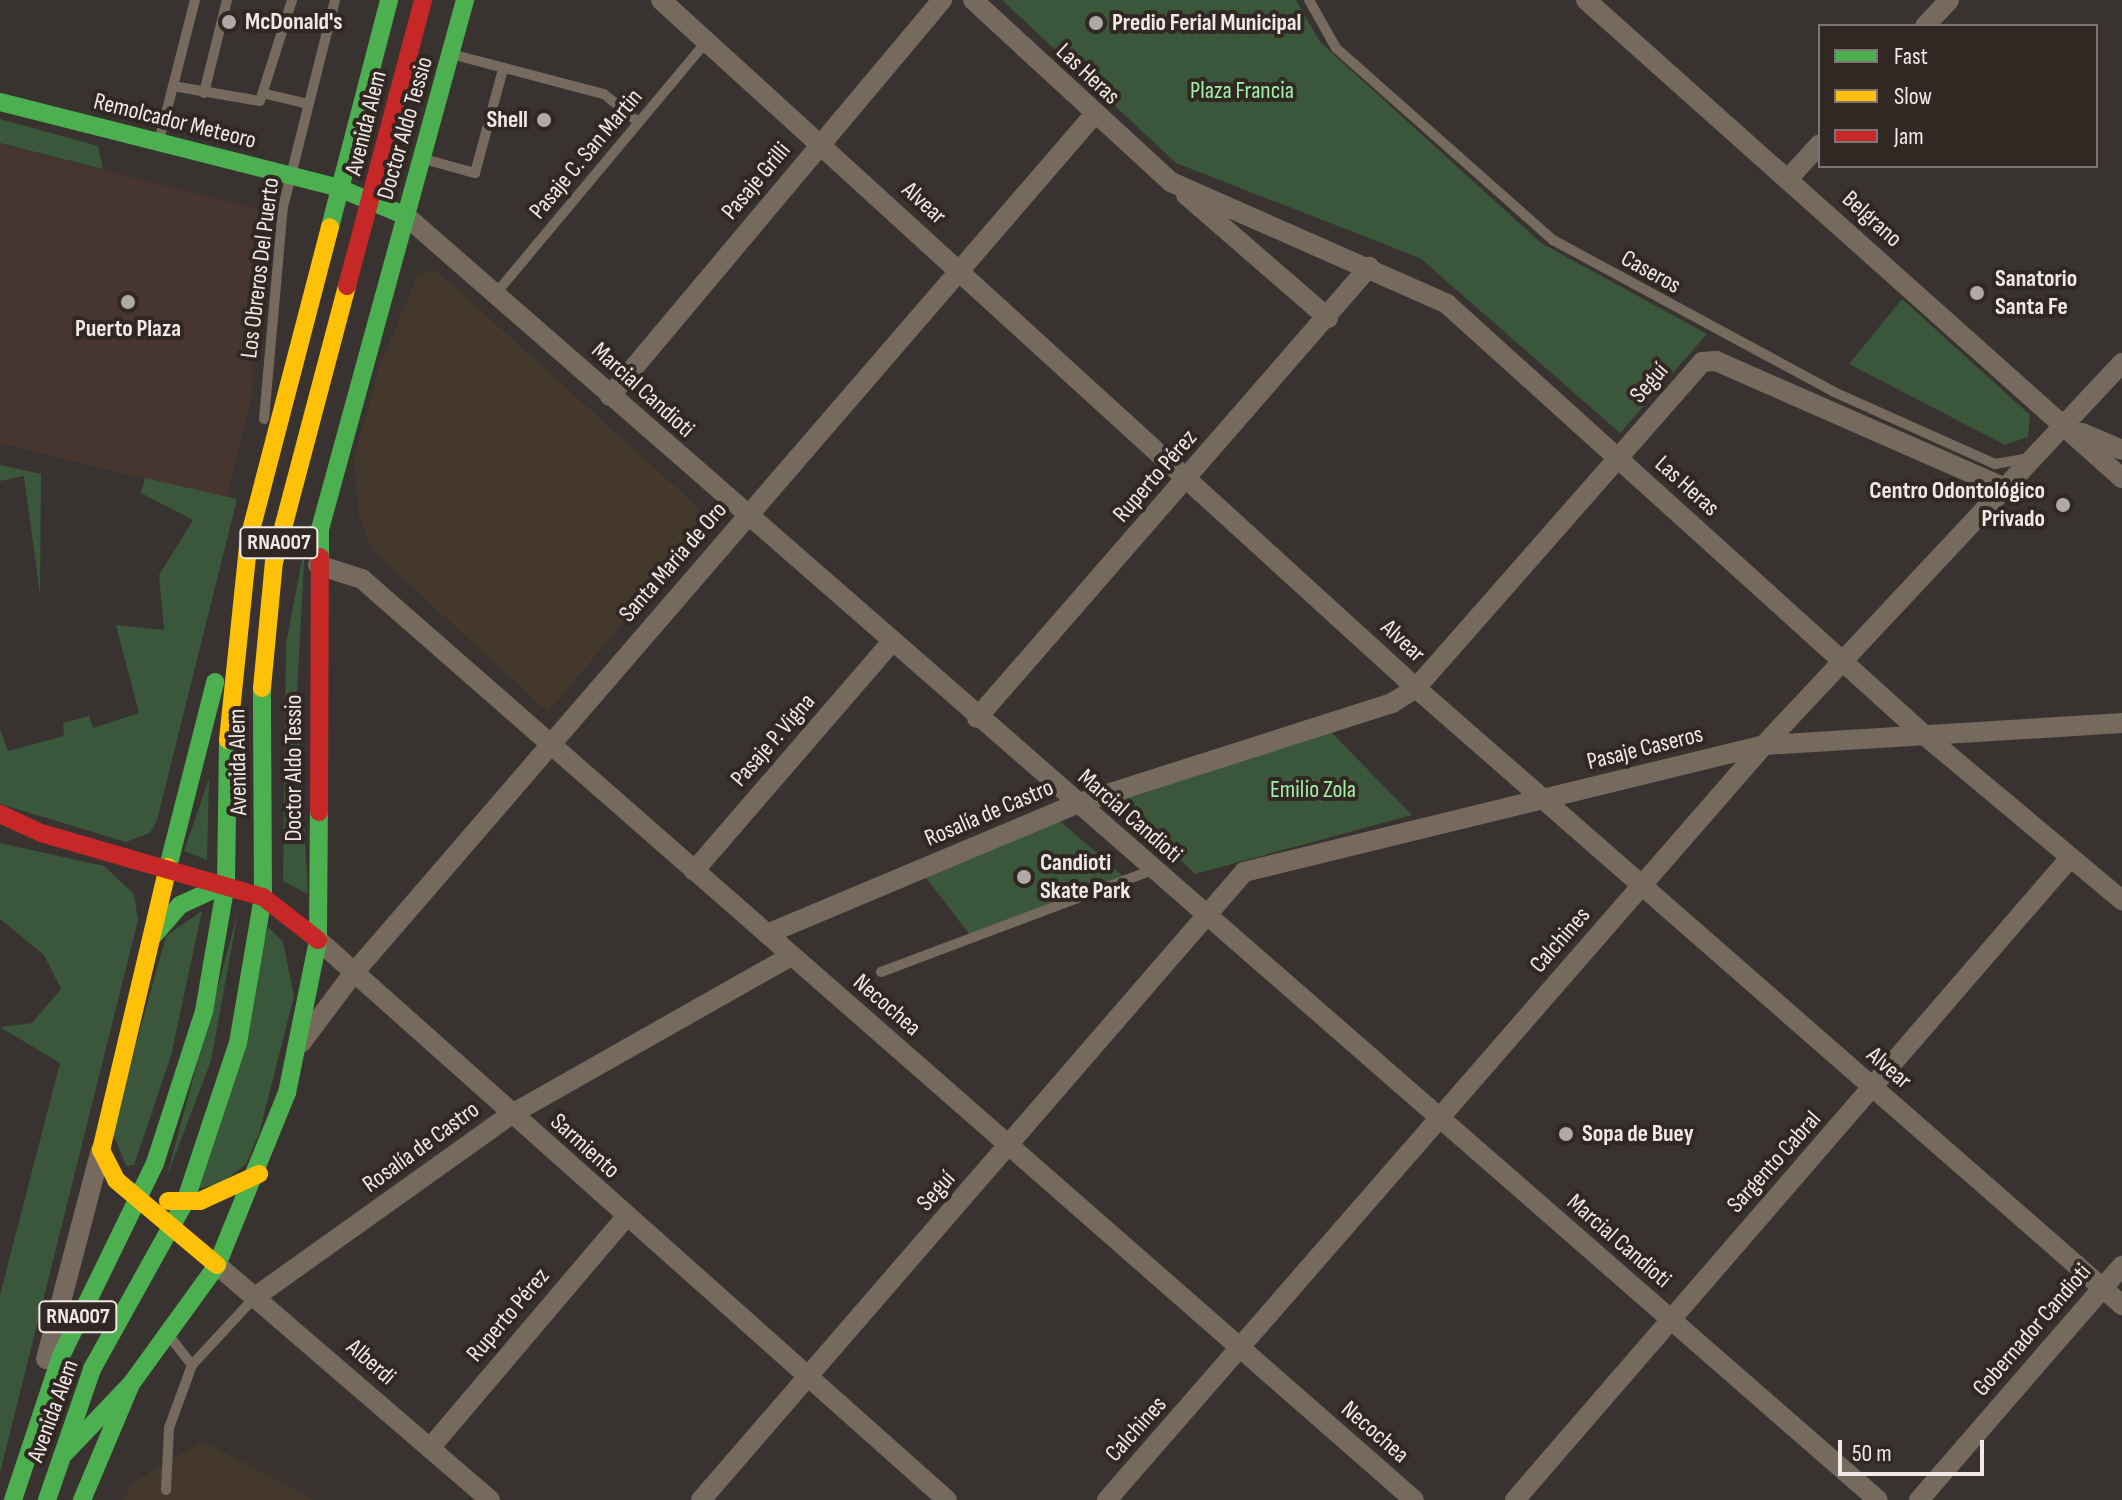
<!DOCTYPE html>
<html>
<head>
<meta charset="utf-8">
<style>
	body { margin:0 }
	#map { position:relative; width:2122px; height:1500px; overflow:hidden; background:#383230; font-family:"Sofia Sans Condensed",sans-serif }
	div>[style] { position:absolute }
	.commercial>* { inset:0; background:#47352f }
	.industrial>* { inset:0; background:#43382b }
	.green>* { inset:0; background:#3a573b }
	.lane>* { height:10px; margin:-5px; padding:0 5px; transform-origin:5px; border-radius:5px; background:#766a5e }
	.street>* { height:20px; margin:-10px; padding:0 10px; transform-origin:10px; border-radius:10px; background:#766a5e }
	.fast>* { height:18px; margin:-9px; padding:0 9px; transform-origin:9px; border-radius:9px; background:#4caf50 }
	.slow>* { height:18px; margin:-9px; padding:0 9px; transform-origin:9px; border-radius:9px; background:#ffc107 }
	.jam>* { height:18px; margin:-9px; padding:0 9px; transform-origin:9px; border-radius:9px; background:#c62828 }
	.dots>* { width:22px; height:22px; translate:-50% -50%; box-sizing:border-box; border:4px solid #312723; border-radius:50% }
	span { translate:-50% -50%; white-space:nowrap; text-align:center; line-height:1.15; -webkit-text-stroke:8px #312723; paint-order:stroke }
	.shield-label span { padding:2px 6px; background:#312723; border:2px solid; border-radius:6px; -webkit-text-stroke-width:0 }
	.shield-label { font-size:22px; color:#f0e9e6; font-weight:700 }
	.poi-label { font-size:24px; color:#f0e9e6; font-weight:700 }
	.left { translate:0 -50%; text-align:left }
	.right { translate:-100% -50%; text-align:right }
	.street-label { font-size:24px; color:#f0e9e6 }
	.park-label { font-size:24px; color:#9ff2a6 }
	.legend { position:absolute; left:1818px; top:24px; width:280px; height:144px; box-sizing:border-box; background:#312723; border:2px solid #7d7571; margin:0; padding:10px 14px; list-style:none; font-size:24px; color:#f0e9e6 }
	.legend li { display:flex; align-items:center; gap:16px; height:40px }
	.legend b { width:40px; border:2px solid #7d7571 }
	.scale { position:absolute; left:1838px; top:1440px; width:146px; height:36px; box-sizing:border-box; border:4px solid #f0e9e6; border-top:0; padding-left:10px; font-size:24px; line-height:28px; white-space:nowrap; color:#f0e9e6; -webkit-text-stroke:6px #312723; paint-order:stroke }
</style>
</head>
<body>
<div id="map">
	<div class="commercial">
		<i style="clip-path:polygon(0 144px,259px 209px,252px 395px,226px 499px,0 443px)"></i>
	</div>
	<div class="industrial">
		<i style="clip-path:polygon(437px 271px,711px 519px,548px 712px,373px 551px,359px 518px,354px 460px,378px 370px,418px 274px)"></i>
		<i style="clip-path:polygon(203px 1441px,314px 1500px,122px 1500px,134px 1482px)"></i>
	</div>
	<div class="green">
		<i style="clip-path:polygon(1002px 0,1296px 0,1320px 42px,1541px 243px,1707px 334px,1620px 433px,1420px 258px,1176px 163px)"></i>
		<i style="clip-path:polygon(0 119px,98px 146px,103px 169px,0 143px)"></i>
		<i style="clip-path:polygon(1902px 299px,2030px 415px,2028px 437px,2005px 445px,1849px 364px)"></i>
		<i style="clip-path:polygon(0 465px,41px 474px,40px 595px,24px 476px,0 481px)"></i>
		<i style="clip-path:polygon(145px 478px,237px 499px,157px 820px,150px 833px,126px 842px,0 804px,0 729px,8px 751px,64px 736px,63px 723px,89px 716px,93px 728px,139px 713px,116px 625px,164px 630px,159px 575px,193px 520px,141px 493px)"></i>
		<i style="clip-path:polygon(305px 544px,297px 693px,308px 894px,283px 881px,286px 644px)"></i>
		<i style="clip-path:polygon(1330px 731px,1412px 815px,1195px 874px,1114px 798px)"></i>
		<i style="clip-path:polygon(209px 779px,207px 860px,184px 851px)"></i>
		<i style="clip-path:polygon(1058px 819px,1126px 879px,970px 935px,924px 875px)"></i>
		<i style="clip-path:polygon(0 843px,104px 866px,134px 894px,138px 920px,0 1473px,0 1295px,60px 1063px,0 1027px,32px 1023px,61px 989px,44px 955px,0 919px)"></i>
		<i style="clip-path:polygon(202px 911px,171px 1056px,134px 1165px,126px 1166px,112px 1131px,166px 936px)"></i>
		<i style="clip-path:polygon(238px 912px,211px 1061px,166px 1179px)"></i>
		<i style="clip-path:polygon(268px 927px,283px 942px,294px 996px,259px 1134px,246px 1164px,222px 1183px,197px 1189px)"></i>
	</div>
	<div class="lane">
		<i style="left:1309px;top:0;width:55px;rotate:60.6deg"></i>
		<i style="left:1336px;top:48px;width:290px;rotate:41.5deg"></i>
		<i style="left:1553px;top:240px;width:319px;rotate:28.4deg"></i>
		<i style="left:1834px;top:392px;width:176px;rotate:24.1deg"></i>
		<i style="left:1995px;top:464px;width:34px;rotate:-10deg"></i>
		<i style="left:451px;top:54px;width:158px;rotate:14.7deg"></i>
		<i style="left:604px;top:94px;width:44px;rotate:39.5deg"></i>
		<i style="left:173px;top:86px;width:88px;rotate:9.8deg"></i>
		<i style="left:260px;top:101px;width:106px;rotate:-72.4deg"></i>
		<i style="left:204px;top:93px;width:96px;rotate:-76.1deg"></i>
		<i style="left:266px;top:94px;width:43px;rotate:13.4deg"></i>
		<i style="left:159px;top:141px;width:146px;rotate:-75.7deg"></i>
		<i style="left:424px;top:159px;width:53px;rotate:15.4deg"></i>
		<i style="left:475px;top:173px;width:108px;rotate:-74.9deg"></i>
		<i style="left:497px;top:292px;width:326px;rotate:-50.1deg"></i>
		<i style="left:264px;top:419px;width:213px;rotate:-84.9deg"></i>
		<i style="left:283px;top:207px;width:213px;rotate:-75.9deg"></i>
		<i style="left:881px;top:972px;width:290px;rotate:-20.6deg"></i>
		<i style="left:192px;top:1365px;width:93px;rotate:-47.2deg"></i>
		<i style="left:166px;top:1490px;width:62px;rotate:-87.2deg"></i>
		<i style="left:169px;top:1428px;width:67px;rotate:-69.9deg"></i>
		<i style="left:192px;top:1365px;width:37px;rotate:-128deg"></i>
	</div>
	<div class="street">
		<i style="left:661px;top:0;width:1021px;rotate:42.34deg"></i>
		<i style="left:1416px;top:688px;width:938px;rotate:41.15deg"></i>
		<i style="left:973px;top:0;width:269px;rotate:42.6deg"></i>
		<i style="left:1171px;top:182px;width:302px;rotate:23.8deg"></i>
		<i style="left:1447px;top:304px;width:640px;rotate:42.09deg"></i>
		<i style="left:1922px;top:733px;width:261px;rotate:39.9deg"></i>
		<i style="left:1586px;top:0;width:718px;rotate:41.73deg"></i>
		<i style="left:1925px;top:26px;width:35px;rotate:-47deg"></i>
		<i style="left:1788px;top:179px;width:47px;rotate:-47.6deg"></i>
		<i style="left:1186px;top:195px;width:188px;rotate:40.9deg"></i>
		<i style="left:406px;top:216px;width:1953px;rotate:41.1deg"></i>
		<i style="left:610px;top:396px;width:517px;rotate:-50.02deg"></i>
		<i style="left:2082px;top:433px;width:43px;rotate:23deg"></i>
		<i style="left:318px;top:565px;width:46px;rotate:17.7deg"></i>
		<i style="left:362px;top:579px;width:1398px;rotate:41.2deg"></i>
		<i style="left:977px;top:718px;width:598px;rotate:-49deg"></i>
		<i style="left:694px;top:871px;width:301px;rotate:-49.2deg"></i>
		<i style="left:767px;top:934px;width:335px;rotate:-22.8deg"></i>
		<i style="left:1076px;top:804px;width:332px;rotate:-17.7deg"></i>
		<i style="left:1392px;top:703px;width:28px;rotate:-32deg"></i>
		<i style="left:1416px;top:688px;width:434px;rotate:-48.7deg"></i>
		<i style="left:1702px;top:362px;width:14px;rotate:-4deg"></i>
		<i style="left:1716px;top:361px;width:318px;rotate:23.7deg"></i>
		<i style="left:318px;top:940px;width:842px;rotate:41.68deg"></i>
		<i style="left:301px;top:1043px;width:85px;rotate:-53.1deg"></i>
		<i style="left:352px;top:975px;width:1134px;rotate:-49.22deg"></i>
		<i style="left:217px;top:1265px;width:360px;rotate:40.7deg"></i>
		<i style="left:255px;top:1297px;width:313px;rotate:-35.5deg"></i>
		<i style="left:510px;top:1115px;width:323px;rotate:-29.5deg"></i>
		<i style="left:46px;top:1359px;width:216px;rotate:-75.3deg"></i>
		<i style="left:430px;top:1448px;width:303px;rotate:-49.7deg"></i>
		<i style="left:701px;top:1500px;width:830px;rotate:-49.15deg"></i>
		<i style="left:1244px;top:872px;width:535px;rotate:-13.72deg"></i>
		<i style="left:1764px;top:745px;width:359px;rotate:-3.5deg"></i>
		<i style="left:1107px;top:1500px;width:1001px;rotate:-48.97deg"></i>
		<i style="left:1764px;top:745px;width:524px;rotate:-46.86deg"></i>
		<i style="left:1515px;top:1500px;width:849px;rotate:-49.16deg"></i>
		<i style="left:1919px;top:1500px;width:310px;rotate:-49.1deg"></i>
	</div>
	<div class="fast">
		<i style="left:0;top:102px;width:350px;rotate:14.2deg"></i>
		<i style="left:339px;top:188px;width:73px;rotate:22.7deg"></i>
		<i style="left:330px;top:227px;width:235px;rotate:-75.4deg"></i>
		<i style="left:320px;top:557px;width:28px;rotate:-90deg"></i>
		<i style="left:320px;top:529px;width:549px;rotate:-74.67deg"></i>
		<i style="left:168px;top:867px;width:191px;rotate:-75.7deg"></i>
		<i style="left:154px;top:935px;width:40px;rotate:-49deg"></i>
		<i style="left:180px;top:905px;width:51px;rotate:-24.5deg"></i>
		<i style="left:65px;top:1453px;width:95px;rotate:-46.3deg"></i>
		<i style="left:13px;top:1500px;width:152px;rotate:-71.6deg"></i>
		<i style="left:61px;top:1356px;width:215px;rotate:-64deg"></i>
		<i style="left:155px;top:1163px;width:160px;rotate:-72.1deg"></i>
		<i style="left:204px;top:1011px;width:129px;rotate:-80.2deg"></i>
		<i style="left:226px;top:884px;width:144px;rotate:-89.2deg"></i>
		<i style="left:47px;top:1500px;width:139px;rotate:-71deg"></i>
		<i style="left:92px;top:1369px;width:191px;rotate:-60.9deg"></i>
		<i style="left:185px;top:1202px;width:168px;rotate:-71.6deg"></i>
		<i style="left:238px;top:1043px;width:148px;rotate:-80.3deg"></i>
		<i style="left:263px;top:897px;width:209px;rotate:-90.3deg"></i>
		<i style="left:82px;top:1500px;width:126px;rotate:-67.1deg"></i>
		<i style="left:131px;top:1384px;width:147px;rotate:-54.1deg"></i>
		<i style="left:217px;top:1265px;width:186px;rotate:-67.9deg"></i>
		<i style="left:287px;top:1093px;width:156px;rotate:-78.5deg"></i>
		<i style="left:318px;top:940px;width:128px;rotate:-89.6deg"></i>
	</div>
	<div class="slow">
		<i style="left:262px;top:688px;width:127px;rotate:-84.6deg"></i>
		<i style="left:274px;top:562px;width:285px;rotate:-75.2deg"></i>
		<i style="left:228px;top:740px;width:203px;rotate:-84.1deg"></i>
		<i style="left:249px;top:538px;width:321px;rotate:-75.4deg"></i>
		<i style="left:168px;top:867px;width:291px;rotate:103.3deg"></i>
		<i style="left:101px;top:1150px;width:34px;rotate:63deg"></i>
		<i style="left:116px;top:1180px;width:132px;rotate:40.1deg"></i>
		<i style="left:168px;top:1201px;width:32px"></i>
		<i style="left:200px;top:1201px;width:65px;rotate:-24.6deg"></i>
	</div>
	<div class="jam">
		<i style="left:347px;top:286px;width:296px;rotate:-75.1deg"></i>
		<i style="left:319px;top:812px;width:255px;rotate:-89.8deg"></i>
		<i style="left:0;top:814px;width:45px;rotate:24.9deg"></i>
		<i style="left:41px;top:833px;width:231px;rotate:16.1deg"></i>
		<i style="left:263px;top:897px;width:70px;rotate:38deg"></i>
	</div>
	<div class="dots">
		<i style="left:229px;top:22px;background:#b0a9a6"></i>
		<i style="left:1096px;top:23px;background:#b0a9a6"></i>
		<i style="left:544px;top:120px;background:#b0a9a6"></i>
		<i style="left:1977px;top:293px;background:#b0a9a6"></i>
		<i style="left:128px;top:302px;background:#b0a9a6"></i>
		<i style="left:2063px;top:505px;background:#b0a9a6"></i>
		<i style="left:1024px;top:877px;background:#b0a9a6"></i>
		<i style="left:1566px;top:1134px;background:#b0a9a6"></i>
	</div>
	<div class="shield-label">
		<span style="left:279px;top:543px">RNA007</span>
		<span style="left:78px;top:1317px">RNA007</span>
	</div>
	<div class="poi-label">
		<span class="left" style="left:245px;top:22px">McDonald's</span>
		<span class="left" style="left:1112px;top:23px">Predio Ferial Municipal</span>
		<span class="right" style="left:528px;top:120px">Shell</span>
		<span class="left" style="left:1995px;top:293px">Sanatorio<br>Santa Fe</span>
		<span style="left:128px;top:329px">Puerto Plaza</span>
		<span class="right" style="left:2045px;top:505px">Centro Odontológico<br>Privado</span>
		<span class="left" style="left:1040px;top:877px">Candioti<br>Skate Park</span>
		<span class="left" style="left:1582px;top:1134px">Sopa de Buey</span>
	</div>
	<div class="street-label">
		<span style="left:1088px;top:74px;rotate:43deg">Las Heras</span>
		<span style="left:175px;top:121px;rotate:14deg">Remolcador Meteoro</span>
		<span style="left:366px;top:123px;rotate:-76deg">Avenida Alem</span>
		<span style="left:405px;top:128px;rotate:-74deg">Doctor Aldo Tessio</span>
		<span style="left:586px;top:154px;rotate:-50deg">Pasaje C. San Martin</span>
		<span style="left:756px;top:181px;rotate:-50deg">Pasaje Grilli</span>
		<span style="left:924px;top:203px;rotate:42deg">Alvear</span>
		<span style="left:1872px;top:219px;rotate:42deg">Belgrano</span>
		<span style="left:260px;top:268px;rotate:-83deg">Los Obreros Del Puerto</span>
		<span style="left:1651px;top:272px;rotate:29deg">Caseros</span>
		<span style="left:1649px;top:383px;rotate:-49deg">Seguí</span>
		<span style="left:643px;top:390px;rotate:42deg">Marcial Candioti</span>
		<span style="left:1155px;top:476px;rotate:-49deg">Ruperto Pérez</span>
		<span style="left:1687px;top:486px;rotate:42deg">Las Heras</span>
		<span style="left:673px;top:562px;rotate:-49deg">Santa Maria de Oro</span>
		<span style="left:1403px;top:641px;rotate:43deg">Alvear</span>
		<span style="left:773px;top:740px;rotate:-49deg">Pasaje P. Vigna</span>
		<span style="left:1645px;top:748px;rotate:-14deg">Pasaje Caseros</span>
		<span style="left:238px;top:762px;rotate:-91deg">Avenida Alem</span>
		<span style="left:294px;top:768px;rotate:-90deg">Doctor Aldo Tessio</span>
		<span style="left:989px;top:813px;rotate:-23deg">Rosalía de Castro</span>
		<span style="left:1130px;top:816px;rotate:41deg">Marcial Candioti</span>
		<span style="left:1560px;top:940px;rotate:-49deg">Calchines</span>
		<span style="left:887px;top:1005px;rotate:41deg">Necochea</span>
		<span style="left:1889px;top:1068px;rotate:41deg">Alvear</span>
		<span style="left:585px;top:1146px;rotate:42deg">Sarmiento</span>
		<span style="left:421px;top:1147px;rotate:-36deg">Rosalía de Castro</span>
		<span style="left:1774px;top:1162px;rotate:-48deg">Sargento Cabral</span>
		<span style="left:936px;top:1191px;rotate:-48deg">Seguí</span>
		<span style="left:1619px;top:1241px;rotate:41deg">Marcial Candioti</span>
		<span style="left:508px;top:1315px;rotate:-50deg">Ruperto Pérez</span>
		<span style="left:2032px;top:1330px;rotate:-49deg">Gobernador Candioti</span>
		<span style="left:371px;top:1362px;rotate:41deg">Alberdi</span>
		<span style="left:53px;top:1411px;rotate:-70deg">Avenida Alem</span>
		<span style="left:1136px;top:1429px;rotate:-48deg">Calchines</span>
		<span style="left:1375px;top:1432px;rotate:41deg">Necochea</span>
	</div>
	<div class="park-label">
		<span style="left:1242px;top:91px">Plaza Francia</span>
		<span style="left:1313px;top:790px">Emilio Zola</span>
	</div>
	<ul class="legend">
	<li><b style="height:10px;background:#4caf50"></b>Fast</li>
	<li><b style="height:10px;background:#ffc107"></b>Slow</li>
	<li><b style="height:10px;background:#c62828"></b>Jam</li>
	</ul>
	<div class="scale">50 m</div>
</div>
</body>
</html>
